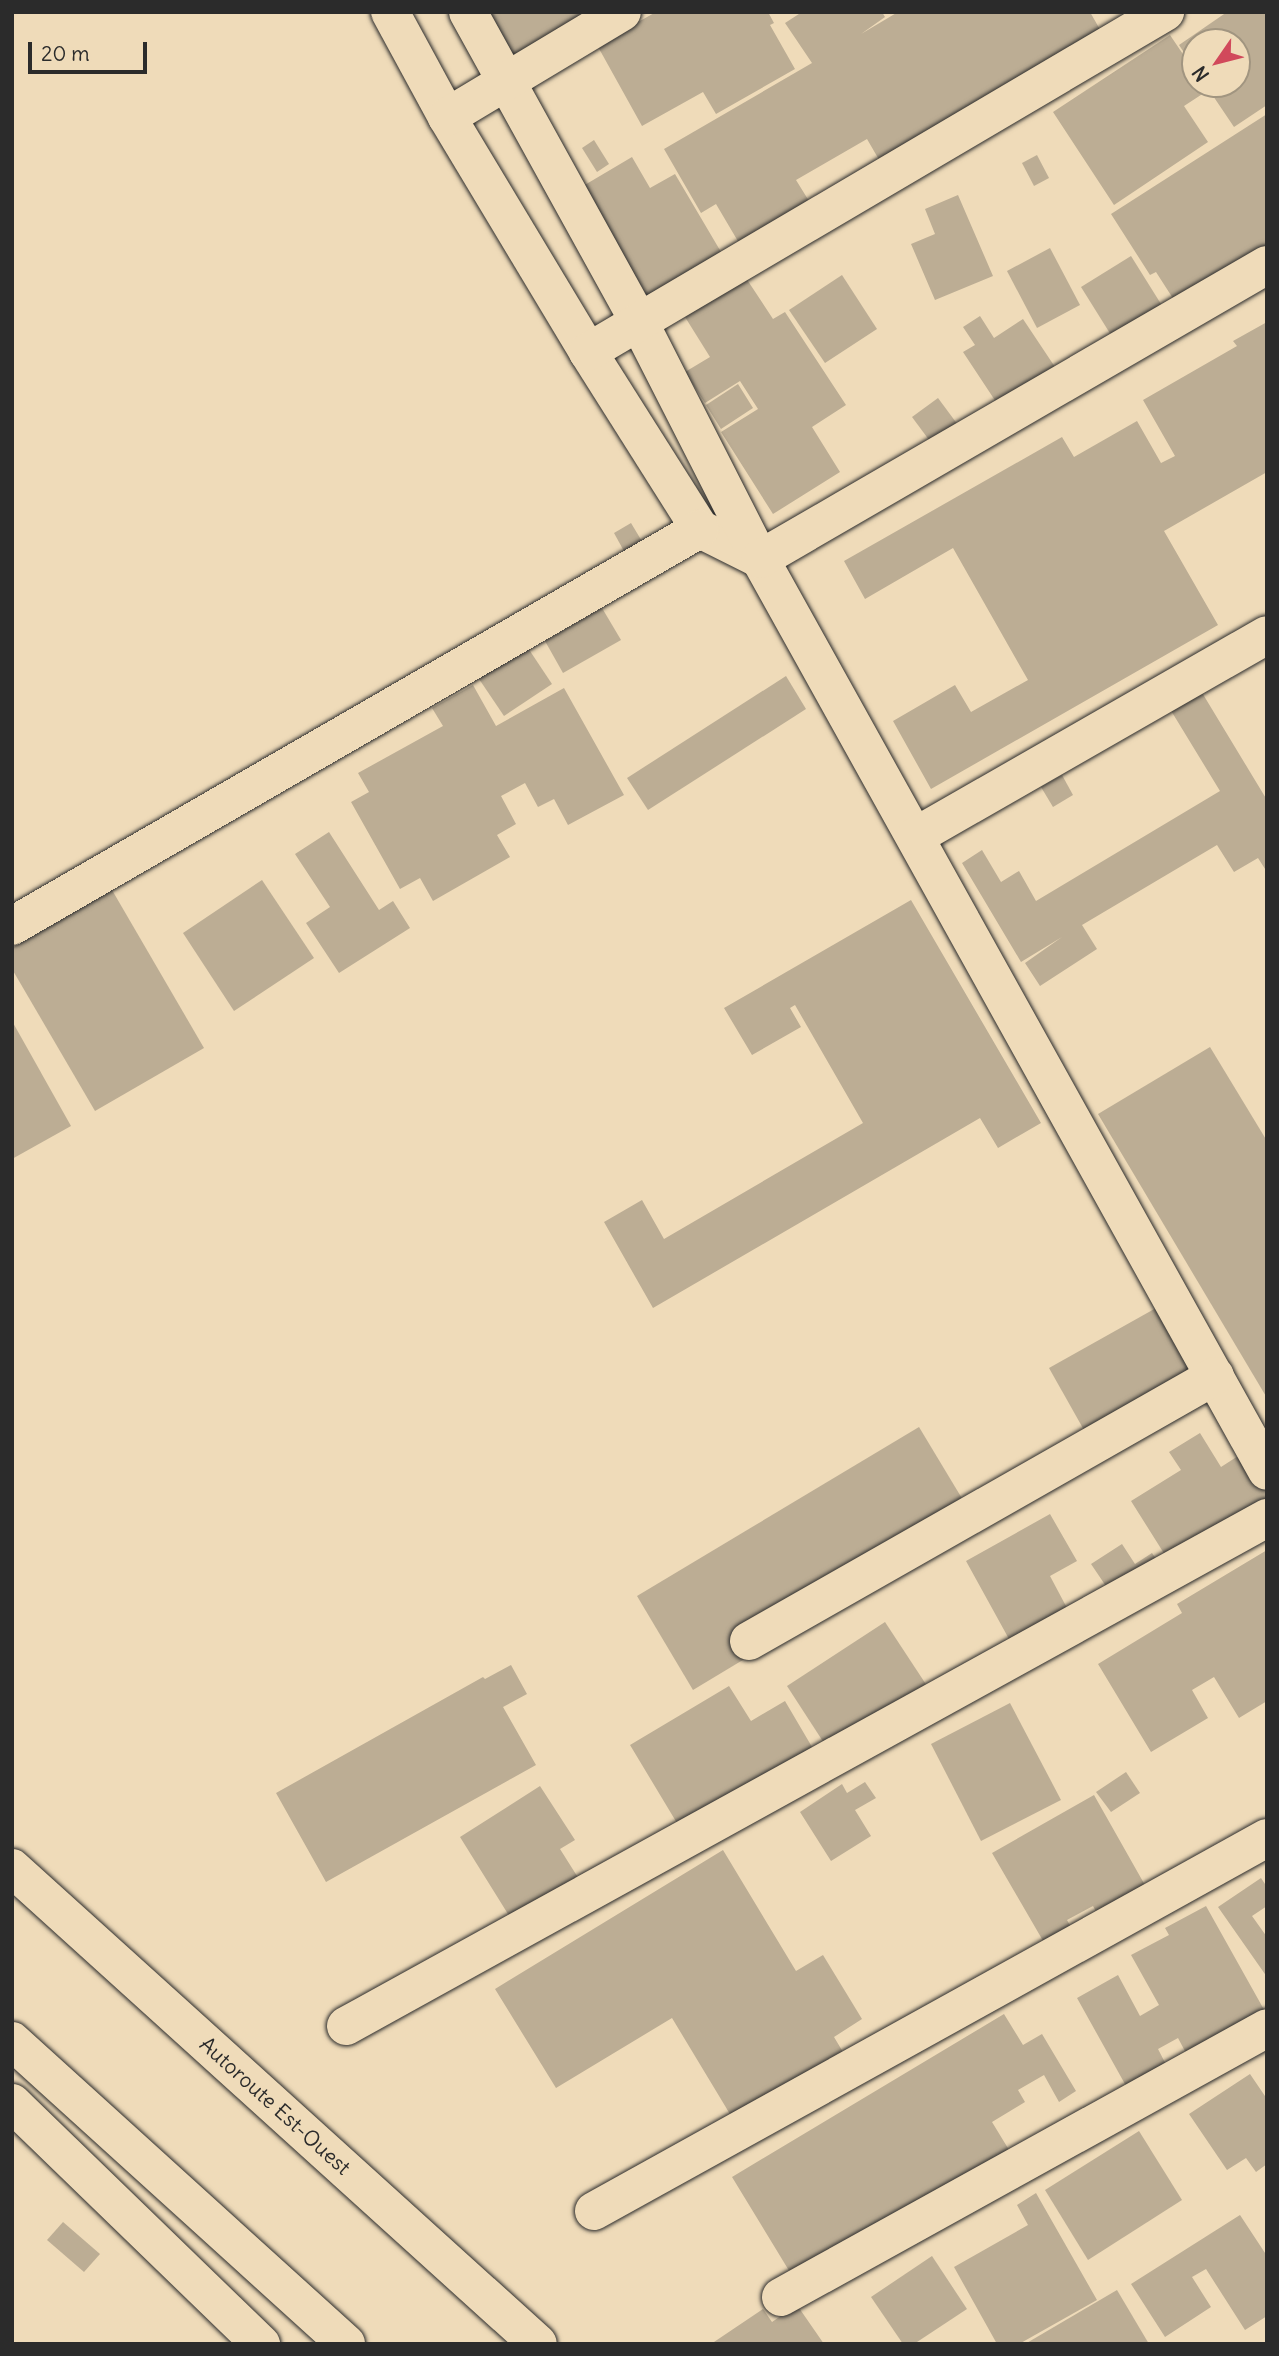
<!DOCTYPE html>
<html>
<head>
<meta charset="utf-8">
<style>
	body { margin:0 }
	#map { position:relative; width:1279px; height:2356px; overflow:hidden; background:#efdbb9; font-family:Delius,sans-serif }
	div>[style] { position:absolute }
	.building>* { inset:0; background:#bcad94 }
	.roads { filter:drop-shadow(0 0 2px #2b2b2b) drop-shadow(0 0 2px #2b2b2b) }
	.street>* { height:38px; margin:-19px; padding:0 19px; transform-origin:19px; border-radius:19px; background:#efdbb9 }
	.highway>* { height:38px; margin:-19px; padding:0 19px; transform-origin:19px; border-radius:19px; background:#efdbb9 }
	span { translate:-50% -50%; white-space:nowrap; text-align:center; line-height:1.15; -webkit-text-stroke:6px #efdbb9; paint-order:stroke }
	.street-label { font-size:21px; color:#2b2b2b }
	.frame { position:absolute; inset:0; border:14px solid #2b2b2b; pointer-events:none }
	.north { position:absolute; left:1181px; top:28px; width:70px; height:70px; box-sizing:border-box; background:#efdbb9; border:2px solid #a19580; border-radius:50%; rotate:235deg; font-size:19px; font-weight:700; line-height:28px; text-align:center; color:#2b2b2b }
	.north::after { content:''; display:block; margin:auto; width:24px; height:32px; background:#d1495b; clip-path:polygon(50% 0,100% 100%,50% 72%,0 100%) }
	.scale { position:absolute; left:28px; top:42px; width:119px; height:32px; box-sizing:border-box; border:4px solid #2b2b2b; border-top:0; padding-left:9px; font-size:21px; line-height:24px; white-space:nowrap; color:#2b2b2b; -webkit-text-stroke:5px #efdbb9; paint-order:stroke }
</style>
</head>
<body>
<div id="map">
	<div class="building">
		<i style="clip-path:polygon(485px 12px,605px 12px,514px 64px)"></i>
		<i style="clip-path:polygon(656px 12px,768px 12px,774px 23px,770px 25px,795px 69px,716px 114px,703px 92px,642px 126px,597px 45px)"></i>
		<i style="clip-path:polygon(802px 12px,882px 12px,885px 17px,861px 34px,898px 12px,1090px 12px,1106px 40px,885px 170px,867px 139px,796px 180px,809px 201px,739px 243px,716px 204px,701px 213px,664px 149px,812px 63px,785px 23px)"></i>
		<i style="clip-path:polygon(1227px 12px,1267px 12px,1267px 105px,1234px 127px,1205px 84px,1237px 84px,1237px 42px,1195px 42px,1195px 69px,1179px 45px)"></i>
		<i style="clip-path:polygon(1170px 35px,1195px 72px,1195px 84px,1203px 84px,1207px 91px,1184px 106px,1208px 142px,1114px 205px,1053px 112px)"></i>
		<i style="clip-path:polygon(1267px 114px,1267px 261px,1183px 314px,1156px 272px,1150px 275px,1111px 214px)"></i>
		<i style="clip-path:polygon(594px 140px,609px 164px,597px 172px,582px 148px)"></i>
		<i style="clip-path:polygon(1037px 155px,1049px 178px,1034px 186px,1022px 163px)"></i>
		<i style="clip-path:polygon(632px 157px,650px 188px,675px 174px,724px 257px,650px 301px,583px 186px)"></i>
		<i style="clip-path:polygon(958px 195px,993px 276px,935px 300px,911px 244px,935px 234px,925px 209px)"></i>
		<i style="clip-path:polygon(1050px 248px,1080px 305px,1037px 328px,1007px 271px)"></i>
		<i style="clip-path:polygon(1131px 256px,1171px 320px,1121px 351px,1081px 287px)"></i>
		<i style="clip-path:polygon(842px 275px,877px 329px,825px 363px,789px 310px)"></i>
		<i style="clip-path:polygon(746px 278px,773px 319px,785px 312px,846px 405px,812px 427px,840px 472px,773px 514px,721px 432px,758px 409px,740px 381px,705px 403px,685px 372px,710px 357px,685px 317px)"></i>
		<i style="clip-path:polygon(980px 316px,994px 338px,1023px 319px,1059px 373px,1002px 411px,963px 352px,975px 345px,963px 327px)"></i>
		<i style="clip-path:polygon(1267px 322px,1267px 472px,1164px 531px,1218px 625px,931px 789px,893px 721px,955px 685px,971px 712px,1028px 680px,953px 548px,865px 599px,844px 561px,1062px 437px,1074px 457px,1137px 421px,1161px 463px,1175px 456px,1143px 400px,1237px 346px,1233px 341px)"></i>
		<i style="clip-path:polygon(738px 384px,753px 408px,721px 429px,706px 405px)"></i>
		<i style="clip-path:polygon(938px 398px,961px 429px,935px 448px,912px 417px)"></i>
		<i style="clip-path:polygon(631px 523px,643px 543px,625px 553px,614px 533px)"></i>
		<i style="clip-path:polygon(602px 608px,621px 640px,563px 673px,545px 641px)"></i>
		<i style="clip-path:polygon(526px 645px,552px 684px,504px 716px,477px 676px)"></i>
		<i style="clip-path:polygon(786px 676px,806px 709px,648px 810px,627px 778px)"></i>
		<i style="clip-path:polygon(473px 685px,496px 726px,564px 688px,624px 795px,568px 825px,554px 799px,538px 807px,525px 783px,501px 796px,516px 824px,497px 835px,510px 857px,433px 901px,420px 878px,400px 889px,351px 802px,369px 792px,358px 773px,443px 726px,432px 708px)"></i>
		<i style="clip-path:polygon(1201px 691px,1267px 800px,1267px 872px,1258px 858px,1234px 872px,1217px 845px,1082px 925px,1097px 949px,1040px 986px,1025px 963px,1062px 937px,1021px 962px,962px 863px,982px 850px,1001px 882px,1019px 871px,1036px 901px,1220px 791px,1170px 709px)"></i>
		<i style="clip-path:polygon(1062px 775px,1073px 795px,1053px 807px,1041px 787px)"></i>
		<i style="clip-path:polygon(329px 832px,379px 910px,393px 901px,410px 928px,339px 973px,306px 923px,330px 907px,295px 854px)"></i>
		<i style="clip-path:polygon(262px 880px,314px 958px,234px 1011px,183px 933px)"></i>
		<i style="clip-path:polygon(112px 890px,204px 1048px,95px 1111px,12px 969px,12px 948px)"></i>
		<i style="clip-path:polygon(911px 900px,1041px 1123px,998px 1148px,980px 1118px,653px 1308px,604px 1222px,642px 1200px,664px 1239px,863px 1123px,795px 1005px,790px 1008px,801px 1027px,752px 1055px,724px 1008px)"></i>
		<i style="clip-path:polygon(12px 1021px,71px 1126px,12px 1159px)"></i>
		<i style="clip-path:polygon(1210px 1047px,1267px 1141px,1267px 1398px,1098px 1114px)"></i>
		<i style="clip-path:polygon(1165px 1303px,1217px 1397px,1102px 1462px,1049px 1368px)"></i>
		<i style="clip-path:polygon(919px 1427px,975px 1520px,693px 1690px,637px 1596px)"></i>
		<i style="clip-path:polygon(1200px 1433px,1221px 1467px,1249px 1449px,1267px 1478px,1267px 1518px,1177px 1574px,1131px 1501px,1181px 1470px,1169px 1452px)"></i>
		<i style="clip-path:polygon(1050px 1514px,1077px 1561px,1050px 1576px,1067px 1608px,1009px 1639px,966px 1561px)"></i>
		<i style="clip-path:polygon(1122px 1544px,1135px 1564px,1152px 1553px,1163px 1569px,1116px 1601px,1091px 1564px)"></i>
		<i style="clip-path:polygon(1267px 1550px,1267px 1701px,1239px 1718px,1214px 1677px,1192px 1690px,1208px 1718px,1151px 1752px,1098px 1664px,1182px 1613px,1177px 1604px)"></i>
		<i style="clip-path:polygon(885px 1622px,933px 1695px,835px 1760px,787px 1686px)"></i>
		<i style="clip-path:polygon(511px 1665px,527px 1694px,503px 1707px,536px 1765px,326px 1882px,276px 1793px,483px 1677px,485px 1679px)"></i>
		<i style="clip-path:polygon(729px 1686px,751px 1721px,785px 1701px,825px 1769px,692px 1848px,630px 1745px)"></i>
		<i style="clip-path:polygon(1010px 1703px,1061px 1800px,981px 1841px,931px 1744px)"></i>
		<i style="clip-path:polygon(1126px 1772px,1140px 1793px,1111px 1812px,1096px 1792px)"></i>
		<i style="clip-path:polygon(865px 1782px,876px 1798px,855px 1810px,871px 1836px,831px 1861px,800px 1812px,842px 1784px,847px 1793px)"></i>
		<i style="clip-path:polygon(540px 1786px,575px 1840px,560px 1849px,584px 1887px,518px 1930px,460px 1837px)"></i>
		<i style="clip-path:polygon(1094px 1795px,1150px 1894px,1102px 1922px,1093px 1906px,1067px 1920px,1080px 1943px,1053px 1958px,992px 1853px)"></i>
		<i style="clip-path:polygon(723px 1850px,796px 1971px,823px 1955px,862px 2019px,834px 2037px,855px 2072px,745px 2139px,672px 2018px,556px 2088px,495px 1989px)"></i>
		<i style="clip-path:polygon(1261px 1878px,1267px 1887px,1267px 1906px,1252px 1916px,1267px 1937px,1267px 1977px,1218px 1907px)"></i>
		<i style="clip-path:polygon(1206px 1906px,1267px 2015px,1194px 2068px,1178px 2038px,1158px 2049px,1174px 2080px,1135px 2102px,1077px 1998px,1118px 1975px,1140px 2016px,1159px 2005px,1131px 1955px,1169px 1935px,1165px 1928px)"></i>
		<i style="clip-path:polygon(1004px 2014px,1023px 2045px,1042px 2034px,1076px 2091px,1059px 2102px,1044px 2075px,1018px 2090px,1025px 2102px,992px 2122px,1017px 2163px,802px 2292px,732px 2177px)"></i>
		<i style="clip-path:polygon(1250px 2074px,1267px 2099px,1267px 2164px,1256px 2172px,1246px 2158px,1227px 2170px,1189px 2114px)"></i>
		<i style="clip-path:polygon(1139px 2131px,1182px 2200px,1088px 2260px,1045px 2190px)"></i>
		<i style="clip-path:polygon(1036px 2193px,1097px 2300px,1019px 2344px,997px 2344px,954px 2267px,1028px 2225px,1017px 2205px)"></i>
		<i style="clip-path:polygon(1240px 2215px,1267px 2256px,1267px 2316px,1245px 2330px,1206px 2269px,1192px 2277px,1211px 2307px,1165px 2337px,1131px 2284px)"></i>
		<i style="clip-path:polygon(63px 2222px,100px 2254px,84px 2272px,47px 2240px)"></i>
		<i style="clip-path:polygon(932px 2256px,967px 2309px,914px 2344px,903px 2344px,871px 2297px)"></i>
		<i style="clip-path:polygon(1117px 2290px,1149px 2344px,1025px 2344px)"></i>
		<i style="clip-path:polygon(797px 2305px,824px 2344px,711px 2344px,763px 2309px,772px 2322px)"></i>
	</div>
	<div class="roads">
		<div class="street">
			<i style="left:390px;top:12px;width:119px;rotate:61.5deg"></i>
			<i style="left:447px;top:117px;width:274px;rotate:59deg"></i>
			<i style="left:588px;top:352px;width:209px;rotate:57.7deg"></i>
			<i style="left:700px;top:529px;width:67px;rotate:26.6deg"></i>
			<i style="left:760px;top:559px;width:1043px;rotate:60.93deg"></i>
			<i style="left:468px;top:12px;width:354px;rotate:61.1deg"></i>
			<i style="left:639px;top:322px;width:266px;rotate:63deg"></i>
			<i style="left:760px;top:559px;width:586px;rotate:-30.11deg"></i>
			<i style="left:447px;top:117px;width:204px;rotate:-31deg"></i>
			<i style="left:588px;top:352px;width:670px;rotate:-30.51deg"></i>
			<i style="left:916px;top:836px;width:404px;rotate:-29.8deg"></i>
			<i style="left:12px;top:926px;width:794px;rotate:-29.99deg"></i>
			<i style="left:749px;top:1641px;width:536px;rotate:-29.63deg"></i>
			<i style="left:346px;top:2026px;width:1052px;rotate:-28.88deg"></i>
			<i style="left:12px;top:2103px;width:347px;rotate:44.1deg"></i>
			<i style="left:594px;top:2211px;width:769px;rotate:-29deg"></i>
			<i style="left:781px;top:2297px;width:555px;rotate:-28.96deg"></i>
		</div>
		<div class="highway">
			<i style="left:12px;top:1868px;width:709px;rotate:42.14deg"></i>
			<i style="left:12px;top:2041px;width:451px;rotate:42.2deg"></i>
		</div>
	</div>
	<div class="street-label">
		<span style="left:275px;top:2106px;rotate:42deg">Autoroute Est-Ouest</span>
	</div>
	<div class="frame"></div>
	<div class="north">N</div>
	<div class="scale">20 m</div>
</div>
</body>
</html>
